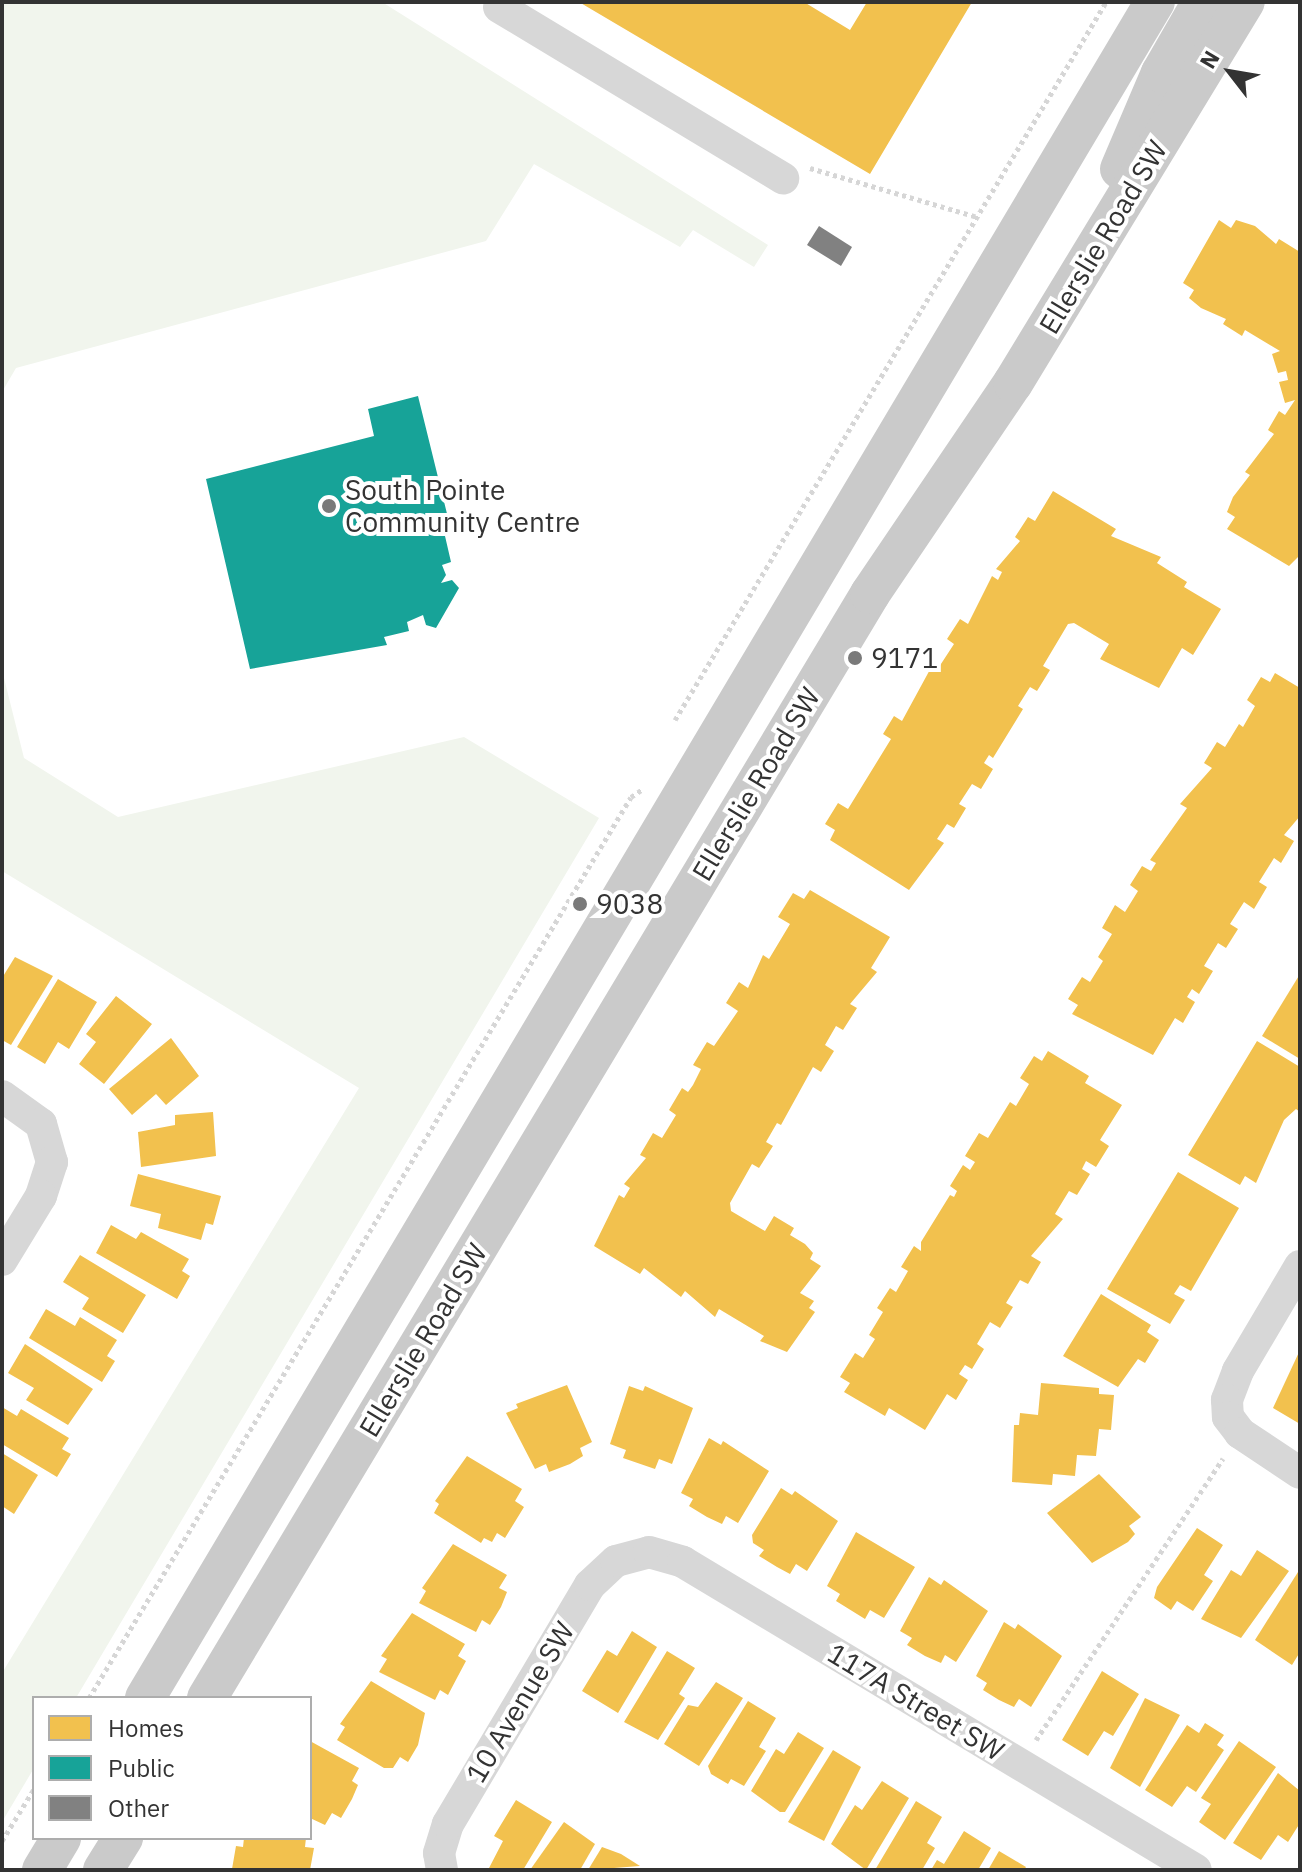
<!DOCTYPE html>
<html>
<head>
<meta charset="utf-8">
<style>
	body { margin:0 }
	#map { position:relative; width:1302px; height:1872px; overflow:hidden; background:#fff; font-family:"IBM Plex Sans",sans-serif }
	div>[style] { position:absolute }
	.green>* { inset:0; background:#f1f5ed }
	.homes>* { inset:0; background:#f2c14e }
	.public>* { inset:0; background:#17a398 }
	.building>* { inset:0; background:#818181 }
	.path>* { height:5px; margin-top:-2.5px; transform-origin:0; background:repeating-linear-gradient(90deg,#d6d6d6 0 4px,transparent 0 8px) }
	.minor>* { height:32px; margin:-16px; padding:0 16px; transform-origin:16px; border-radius:16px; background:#d7d7d7 }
	.major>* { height:40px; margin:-20px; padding:0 20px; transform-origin:20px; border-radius:20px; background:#cacaca }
	.dots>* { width:22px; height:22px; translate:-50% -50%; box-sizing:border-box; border:4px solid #fff; border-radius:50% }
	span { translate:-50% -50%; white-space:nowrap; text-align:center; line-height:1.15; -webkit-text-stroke:8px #fff; paint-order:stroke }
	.street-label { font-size:28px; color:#333 }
	.poi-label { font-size:28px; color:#333 }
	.left { translate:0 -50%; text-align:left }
	.frame { position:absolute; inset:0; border:4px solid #333; pointer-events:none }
	.legend { position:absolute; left:32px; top:1696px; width:280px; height:144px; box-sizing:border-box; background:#fff; border:2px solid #adadad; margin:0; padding:10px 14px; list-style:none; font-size:24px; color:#333 }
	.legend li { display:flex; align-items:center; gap:16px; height:40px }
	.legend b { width:40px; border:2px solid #adadad }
	.north { position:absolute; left:1190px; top:32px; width:80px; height:80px; -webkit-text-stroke:6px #fff; paint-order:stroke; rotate:301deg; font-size:22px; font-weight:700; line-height:32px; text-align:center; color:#333 }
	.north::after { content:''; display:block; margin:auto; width:28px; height:36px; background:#333; clip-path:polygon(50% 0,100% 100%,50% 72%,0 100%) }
</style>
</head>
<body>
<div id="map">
	<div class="green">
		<i style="clip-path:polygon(2px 2px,382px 2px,768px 245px,754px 267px,693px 230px,680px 247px,534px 164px,486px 241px,16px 368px,2px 392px)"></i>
		<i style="clip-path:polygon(2px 670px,24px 758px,118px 817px,464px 737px,599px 818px,76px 1698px,34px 1698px,34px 1768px,2px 1822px,2px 1673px,359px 1088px,2px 871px)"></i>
	</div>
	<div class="homes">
		<i style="clip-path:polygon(579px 2px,804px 2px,850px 30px,867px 2px,972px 2px,870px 174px)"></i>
		<i style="clip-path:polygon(1219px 220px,1231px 228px,1236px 220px,1255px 226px,1276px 244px,1279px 239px,1300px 252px,1300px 555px,1289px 566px,1227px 529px,1235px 517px,1227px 512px,1233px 497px,1250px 475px,1245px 472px,1274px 434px,1268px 430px,1279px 411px,1285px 415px,1295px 400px,1285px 403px,1279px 382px,1288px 380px,1286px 371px,1278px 373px,1272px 354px,1280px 351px,1245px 330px,1242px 336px,1223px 324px,1226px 319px,1201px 308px,1189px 298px,1194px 290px,1183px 283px)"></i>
		<i style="clip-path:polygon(1053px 491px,1116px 529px,1111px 536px,1161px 557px,1157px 563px,1187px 582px,1184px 587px,1221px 609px,1193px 655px,1182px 648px,1159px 688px,1100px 659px,1109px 644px,1074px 623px,1068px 624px,1043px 666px,1050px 670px,1037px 691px,1030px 687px,1018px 706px,1023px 709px,993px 758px,989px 755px,984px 763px,993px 769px,981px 789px,972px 784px,959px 804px,966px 808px,954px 828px,947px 824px,937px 839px,944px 843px,909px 890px,830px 840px,835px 830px,825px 824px,838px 803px,848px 809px,891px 739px,883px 734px,894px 716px,902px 721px,933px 664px,939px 667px,954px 644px,947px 639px,960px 619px,968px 624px,992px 576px,998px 580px,1002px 572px,996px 569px,1020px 541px,1015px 537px,1028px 517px,1035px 521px)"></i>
		<i style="clip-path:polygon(1275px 673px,1300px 688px,1300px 816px,1284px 835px,1294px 841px,1281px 863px,1274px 858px,1259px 882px,1267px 887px,1254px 909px,1244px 902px,1230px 924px,1238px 929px,1226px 948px,1218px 943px,1204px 966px,1213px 971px,1199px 994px,1192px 989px,1187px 997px,1195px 1002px,1183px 1023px,1175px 1018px,1153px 1055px,1072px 1014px,1078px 1005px,1068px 999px,1082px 977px,1090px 982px,1103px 961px,1098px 957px,1112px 934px,1102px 928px,1115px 905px,1125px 912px,1138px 891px,1130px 885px,1142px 866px,1151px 871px,1156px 863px,1150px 860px,1187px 808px,1180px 804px,1212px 768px,1204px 763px,1217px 742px,1225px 747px,1239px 724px,1243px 727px,1255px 706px,1247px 700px,1261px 677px,1270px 682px)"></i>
		<i style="clip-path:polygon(810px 890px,890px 937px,871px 968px,877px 972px,850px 1004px,857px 1008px,843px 1030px,836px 1026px,825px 1045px,834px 1051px,821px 1072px,813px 1067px,781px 1125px,777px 1123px,766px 1142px,773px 1146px,759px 1168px,752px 1164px,730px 1203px,731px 1211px,765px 1231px,774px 1216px,794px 1228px,790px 1235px,805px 1244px,813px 1253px,810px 1259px,821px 1266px,800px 1293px,814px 1301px,809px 1308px,815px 1312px,787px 1352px,760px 1341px,764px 1336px,719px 1309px,715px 1317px,685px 1291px,681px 1297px,644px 1268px,640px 1274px,594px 1246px,619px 1195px,624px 1198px,630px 1188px,624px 1184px,646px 1158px,640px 1155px,653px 1133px,662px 1138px,676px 1115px,669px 1110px,682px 1088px,688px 1092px,693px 1085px,701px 1069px,693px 1065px,707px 1042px,714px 1046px,738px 1011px,726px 1003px,739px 982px,748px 988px,763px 955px,769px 959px,790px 924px,778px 917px,793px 893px,804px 899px)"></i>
		<i style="clip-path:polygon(15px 957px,53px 976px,11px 1045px,2px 1040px,2px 978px)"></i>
		<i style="clip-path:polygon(1300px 974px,1300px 1059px,1262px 1036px)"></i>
		<i style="clip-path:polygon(58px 979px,97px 1002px,69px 1049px,58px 1042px,45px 1064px,17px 1047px)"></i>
		<i style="clip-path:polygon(116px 996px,152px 1024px,104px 1084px,79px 1064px,96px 1042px,86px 1034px)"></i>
		<i style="clip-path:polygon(171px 1038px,199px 1076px,166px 1105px,156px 1094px,132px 1115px,109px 1089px)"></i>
		<i style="clip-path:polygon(1257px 1041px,1300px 1067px,1300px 1112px,1296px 1109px,1284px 1120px,1256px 1183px,1245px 1176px,1240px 1185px,1188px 1155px)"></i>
		<i style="clip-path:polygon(1048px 1051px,1089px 1076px,1085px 1083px,1122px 1105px,1100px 1140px,1109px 1146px,1096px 1167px,1086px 1161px,1082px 1169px,1090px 1174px,1077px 1195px,1069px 1191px,1055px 1214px,1063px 1219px,1031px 1256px,1041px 1262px,1028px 1284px,1020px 1280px,1006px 1303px,1013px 1307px,1000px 1328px,990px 1322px,977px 1344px,984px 1349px,972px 1369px,965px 1365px,959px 1374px,968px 1380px,956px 1400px,947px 1394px,925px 1430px,889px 1408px,885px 1416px,844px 1392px,850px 1383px,840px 1377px,855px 1353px,863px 1358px,875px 1339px,869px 1335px,883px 1312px,877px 1308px,890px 1288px,896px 1292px,908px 1271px,901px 1267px,914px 1246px,921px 1251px,921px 1242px,950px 1195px,954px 1197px,957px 1191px,950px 1186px,963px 1165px,970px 1170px,975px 1162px,965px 1156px,979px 1133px,988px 1138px,1010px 1102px,1016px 1106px,1029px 1084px,1020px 1078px,1034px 1056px,1042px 1061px)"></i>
		<i style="clip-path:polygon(213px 1112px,216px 1156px,141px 1167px,138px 1132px,175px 1125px,175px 1115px)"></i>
		<i style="clip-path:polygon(1178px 1172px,1239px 1208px,1191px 1291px,1180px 1285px,1174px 1294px,1185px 1300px,1170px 1324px,1107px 1289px)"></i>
		<i style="clip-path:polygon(138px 1174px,221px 1196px,213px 1225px,206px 1223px,201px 1240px,158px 1228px,161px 1214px,130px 1206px)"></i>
		<i style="clip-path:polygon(111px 1225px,136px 1239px,141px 1232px,189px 1259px,182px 1271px,190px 1276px,177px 1299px,96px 1253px)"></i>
		<i style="clip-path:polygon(80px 1255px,146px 1295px,123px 1333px,82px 1309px,89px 1298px,63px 1282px)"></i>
		<i style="clip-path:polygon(1101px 1294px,1151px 1325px,1147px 1332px,1159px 1340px,1145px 1363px,1138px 1359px,1118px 1387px,1063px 1356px)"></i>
		<i style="clip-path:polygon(46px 1309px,75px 1326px,80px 1317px,117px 1340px,107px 1356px,115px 1361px,102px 1382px,29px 1338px)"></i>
		<i style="clip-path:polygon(25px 1344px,93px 1389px,68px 1425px,26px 1400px,34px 1388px,8px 1373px)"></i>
		<i style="clip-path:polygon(1300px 1350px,1300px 1424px,1273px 1408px)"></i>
		<i style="clip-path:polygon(1041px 1383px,1099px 1388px,1099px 1394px,1114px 1395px,1111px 1430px,1099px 1429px,1096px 1456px,1077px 1455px,1075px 1476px,1053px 1474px,1052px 1485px,1012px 1482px,1014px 1425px,1019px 1425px,1020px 1413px,1038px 1415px)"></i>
		<i style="clip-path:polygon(567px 1385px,592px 1442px,580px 1448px,583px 1456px,570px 1464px,549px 1472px,546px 1464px,535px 1469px,506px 1413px,518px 1408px,516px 1404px)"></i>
		<i style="clip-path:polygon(629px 1386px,643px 1391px,645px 1386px,693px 1408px,672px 1464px,659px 1459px,655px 1469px,623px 1458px,626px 1450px,610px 1444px)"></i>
		<i style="clip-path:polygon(2px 1407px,17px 1416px,21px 1409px,69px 1438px,62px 1449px,71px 1454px,57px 1477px,2px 1444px)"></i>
		<i style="clip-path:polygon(709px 1438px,721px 1445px,723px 1441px,769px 1471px,738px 1523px,726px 1516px,722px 1524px,707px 1517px,689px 1506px,693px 1499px,681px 1493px)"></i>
		<i style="clip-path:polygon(2px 1453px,38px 1475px,14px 1514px,2px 1506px)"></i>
		<i style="clip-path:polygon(467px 1456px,522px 1489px,515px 1501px,524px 1507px,505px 1538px,497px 1533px,492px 1542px,484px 1538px,481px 1543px,434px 1513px,439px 1504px,435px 1501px)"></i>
		<i style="clip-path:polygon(1099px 1474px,1141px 1517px,1129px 1526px,1135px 1534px,1128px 1542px,1092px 1563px,1047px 1513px)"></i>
		<i style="clip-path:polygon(781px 1488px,792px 1495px,795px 1491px,838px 1521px,807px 1571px,796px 1564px,790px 1574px,777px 1567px,759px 1556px,764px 1550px,753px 1543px,752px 1535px)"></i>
		<i style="clip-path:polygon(1197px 1528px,1223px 1545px,1204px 1575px,1213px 1581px,1193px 1611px,1177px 1601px,1171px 1610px,1154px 1598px,1157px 1587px)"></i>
		<i style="clip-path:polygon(856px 1532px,915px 1567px,884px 1618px,870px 1610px,865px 1619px,836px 1601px,840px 1594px,827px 1586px)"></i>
		<i style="clip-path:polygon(453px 1544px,507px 1575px,499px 1588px,507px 1592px,501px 1607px,490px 1625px,482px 1620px,476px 1632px,419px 1603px,426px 1591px,422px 1588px)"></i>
		<i style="clip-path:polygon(1257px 1550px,1289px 1571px,1241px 1638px,1201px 1619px,1231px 1570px,1241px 1576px)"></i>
		<i style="clip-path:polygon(1298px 1572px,1300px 1652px,1292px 1665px,1255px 1640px)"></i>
		<i style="clip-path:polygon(929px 1577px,941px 1585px,944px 1580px,988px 1611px,956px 1662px,945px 1655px,941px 1663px,925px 1656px,907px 1645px,912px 1638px,900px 1631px)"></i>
		<i style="clip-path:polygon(412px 1613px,465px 1644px,458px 1656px,466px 1661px,458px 1676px,448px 1695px,440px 1690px,435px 1700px,379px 1672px,387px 1659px,381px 1656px)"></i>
		<i style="clip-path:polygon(1004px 1622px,1015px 1629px,1018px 1624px,1062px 1656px,1031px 1707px,1019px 1699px,1014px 1707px,999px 1700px,983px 1690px,987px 1683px,976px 1676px)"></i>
		<i style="clip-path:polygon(632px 1631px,657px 1647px,618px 1713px,582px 1691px,607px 1650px,617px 1656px)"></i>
		<i style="clip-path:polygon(667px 1651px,695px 1668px,679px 1694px,685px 1698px,658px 1740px,624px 1722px)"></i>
		<i style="clip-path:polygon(1102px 1671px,1139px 1694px,1113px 1736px,1104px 1731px,1088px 1756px,1062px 1740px)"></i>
		<i style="clip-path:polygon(371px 1681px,425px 1713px,418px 1745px,408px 1762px,400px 1757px,393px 1768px,384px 1768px,337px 1740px,345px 1727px,340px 1724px)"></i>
		<i style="clip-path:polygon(716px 1682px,743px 1698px,699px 1766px,664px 1744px,688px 1705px,698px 1707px)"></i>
		<i style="clip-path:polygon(1145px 1698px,1180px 1715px,1140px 1787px,1110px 1768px)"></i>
		<i style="clip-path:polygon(748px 1701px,776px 1718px,759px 1747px,766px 1751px,744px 1786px,731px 1779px,728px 1784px,711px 1774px,708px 1766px)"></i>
		<i style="clip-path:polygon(1205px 1723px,1224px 1735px,1217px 1745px,1224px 1750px,1196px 1792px,1187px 1786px,1172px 1807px,1145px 1790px,1187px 1725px,1199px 1733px)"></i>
		<i style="clip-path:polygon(798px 1732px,824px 1748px,785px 1812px,780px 1812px,751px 1791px,776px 1749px,784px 1754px)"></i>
		<i style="clip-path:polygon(310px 1741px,359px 1768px,352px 1781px,358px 1785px,352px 1799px,341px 1818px,332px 1813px,325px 1825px,310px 1818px)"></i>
		<i style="clip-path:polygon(1239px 1741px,1276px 1767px,1225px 1840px,1199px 1822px,1211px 1804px,1201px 1798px)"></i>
		<i style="clip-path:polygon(833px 1750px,861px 1767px,824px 1841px,788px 1822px)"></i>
		<i style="clip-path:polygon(1278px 1773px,1300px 1791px,1300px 1823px,1288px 1842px,1278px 1835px,1261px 1860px,1233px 1843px)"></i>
		<i style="clip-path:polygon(882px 1781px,909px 1798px,866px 1870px,831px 1844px,855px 1805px,862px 1810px)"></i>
		<i style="clip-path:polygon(516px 1800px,552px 1822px,523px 1870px,488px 1870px,503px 1841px,494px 1836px)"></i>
		<i style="clip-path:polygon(916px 1801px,942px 1817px,927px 1843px,935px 1848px,922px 1870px,875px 1870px)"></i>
		<i style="clip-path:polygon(564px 1822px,595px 1844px,580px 1870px,530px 1870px)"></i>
		<i style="clip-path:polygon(964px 1831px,991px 1848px,978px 1870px,931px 1870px,937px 1860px,944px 1864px)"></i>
		<i style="clip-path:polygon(244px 1838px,306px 1838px,305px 1847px,314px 1848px,310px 1870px,232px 1869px,236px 1846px,243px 1847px)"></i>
		<i style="clip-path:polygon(602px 1847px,621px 1854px,640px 1866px,588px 1870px)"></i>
		<i style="clip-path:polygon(999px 1851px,1026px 1867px,1024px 1870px,988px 1870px)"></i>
	</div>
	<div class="public">
		<i style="clip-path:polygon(418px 396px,452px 534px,445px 536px,451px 562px,442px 565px,446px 575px,441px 583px,452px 580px,459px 588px,436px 628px,426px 625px,423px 615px,407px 622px,409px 631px,384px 637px,387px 645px,250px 669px,206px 479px,374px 436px,368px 409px)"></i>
	</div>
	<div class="building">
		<i style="clip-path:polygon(819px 226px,852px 247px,841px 266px,807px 245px)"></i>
	</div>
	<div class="path">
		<i style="left:810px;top:168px;width:175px;rotate:16.3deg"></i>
		<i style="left:675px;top:720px;width:837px;rotate:-59.02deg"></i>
		<i style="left:89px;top:1698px;width:1051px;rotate:-58.97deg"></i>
		<i style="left:631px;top:797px;width:14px;rotate:-34deg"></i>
		<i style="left:1036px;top:1740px;width:338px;rotate:-56.4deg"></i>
		<i style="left:2px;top:1841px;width:61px;rotate:-58.4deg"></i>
	</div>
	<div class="minor">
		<i style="left:499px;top:7px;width:332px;rotate:31.1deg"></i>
		<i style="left:2px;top:1096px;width:48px;rotate:35.7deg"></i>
		<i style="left:41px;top:1124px;width:40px;rotate:74deg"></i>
		<i style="left:52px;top:1162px;width:36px;rotate:108deg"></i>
		<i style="left:41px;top:1196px;width:75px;rotate:121.4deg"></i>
		<i style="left:1300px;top:1266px;width:122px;rotate:120.6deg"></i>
		<i style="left:1238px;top:1371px;width:31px;rotate:111deg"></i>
		<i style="left:1227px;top:1400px;width:17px;rotate:87deg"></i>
		<i style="left:1228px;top:1417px;width:20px;rotate:53deg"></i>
		<i style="left:1240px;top:1433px;width:72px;rotate:33.7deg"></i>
		<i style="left:442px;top:1870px;width:17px;rotate:-100deg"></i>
		<i style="left:439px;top:1853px;width:30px;rotate:-73deg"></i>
		<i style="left:448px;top:1824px;width:278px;rotate:-59.3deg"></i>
		<i style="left:590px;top:1585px;width:35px;rotate:-43deg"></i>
		<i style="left:616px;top:1561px;width:34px;rotate:-15deg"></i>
		<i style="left:649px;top:1552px;width:35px;rotate:16deg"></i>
		<i style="left:683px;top:1562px;width:598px;rotate:30.98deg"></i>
	</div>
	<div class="major">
		<i style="left:1120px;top:169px;width:104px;rotate:-66.9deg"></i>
		<i style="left:1161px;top:73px;width:82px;rotate:-60deg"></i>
		<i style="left:145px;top:1698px;width:1974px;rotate:-59.23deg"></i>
		<i style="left:207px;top:1698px;width:1288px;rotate:-59.01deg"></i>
		<i style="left:870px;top:594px;width:255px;rotate:-55.9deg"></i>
		<i style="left:1013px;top:383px;width:446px;rotate:-58.7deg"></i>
		<i style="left:42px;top:1870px;width:37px;rotate:-59deg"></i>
		<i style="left:103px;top:1870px;width:38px;rotate:-58deg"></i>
	</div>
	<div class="dots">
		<i style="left:329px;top:506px;background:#7a7a7a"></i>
		<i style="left:855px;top:658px;background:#7a7a7a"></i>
		<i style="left:580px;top:904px;background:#7a7a7a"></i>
	</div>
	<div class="street-label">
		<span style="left:1103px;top:237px;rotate:-59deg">Ellerslie Road SW</span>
		<span style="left:756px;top:784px;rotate:-59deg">Ellerslie Road SW</span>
		<span style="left:423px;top:1340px;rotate:-59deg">Ellerslie Road SW</span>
		<span style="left:520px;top:1702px;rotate:-59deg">10 Avenue SW</span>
		<span style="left:916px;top:1702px;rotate:31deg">117A Street SW</span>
	</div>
	<div class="poi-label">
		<span class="left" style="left:345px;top:506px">South Pointe<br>Community Centre</span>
		<span class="left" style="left:871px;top:658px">9171</span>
		<span class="left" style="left:596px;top:904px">9038</span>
	</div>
	<div class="frame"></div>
	<ul class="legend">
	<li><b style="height:22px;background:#f2c14e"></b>Homes</li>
	<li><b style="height:22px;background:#17a398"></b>Public</li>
	<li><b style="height:22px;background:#818181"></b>Other</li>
	</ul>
	<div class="north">N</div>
</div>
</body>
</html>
